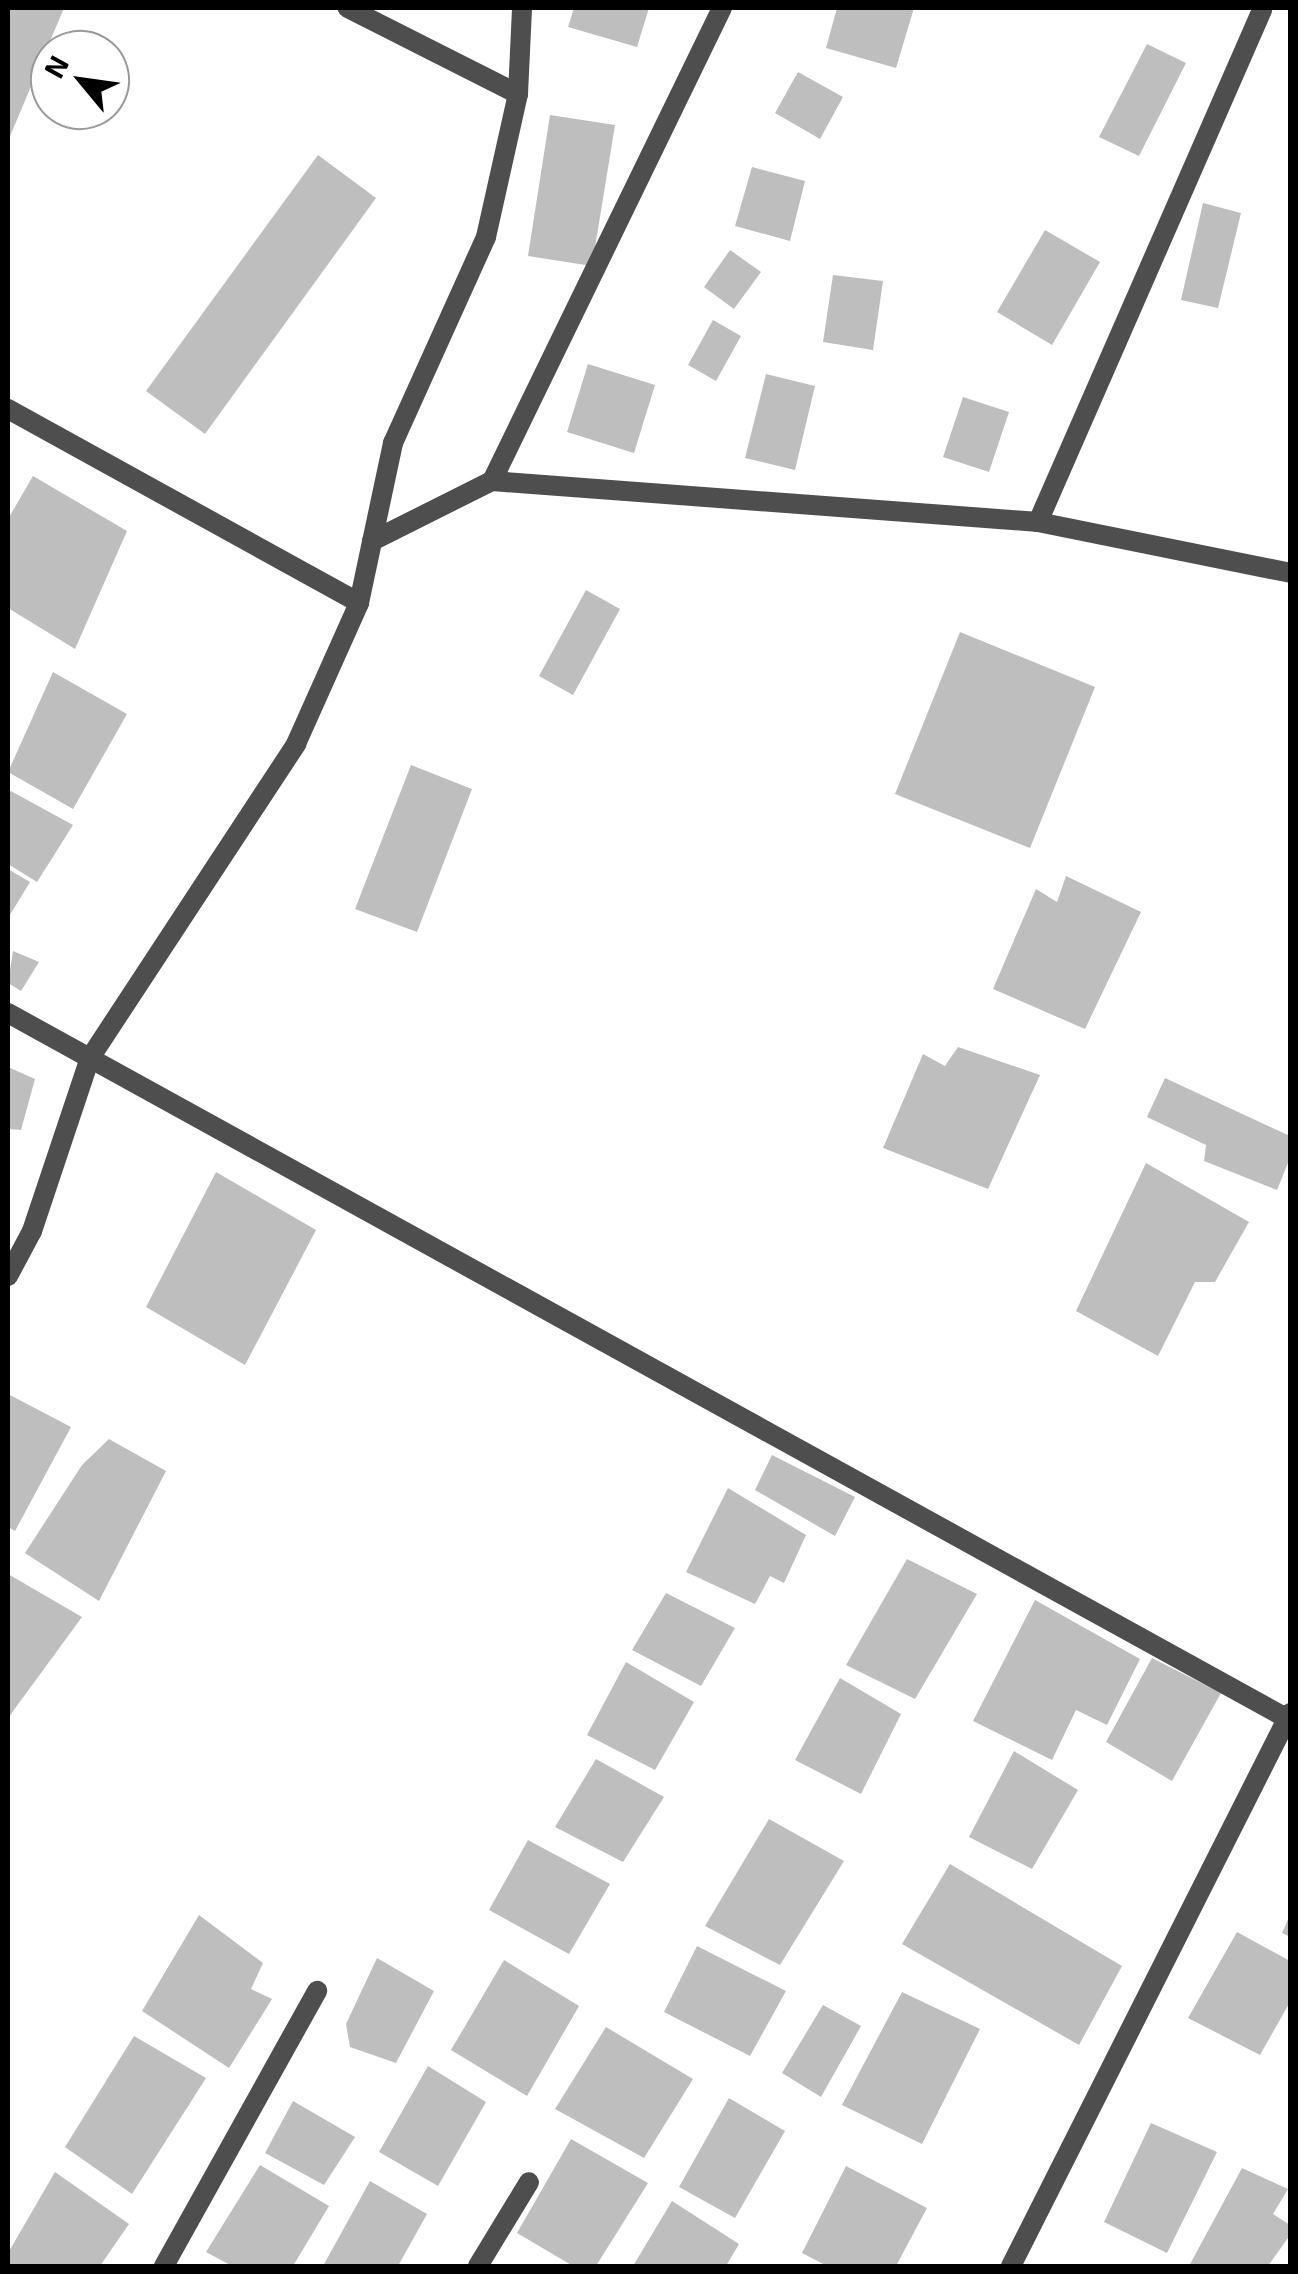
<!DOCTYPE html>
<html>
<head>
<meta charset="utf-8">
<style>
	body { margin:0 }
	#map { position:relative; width:1298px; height:2274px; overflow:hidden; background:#fff; font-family:"Exo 2",sans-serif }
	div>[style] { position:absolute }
	.building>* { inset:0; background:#bebebe }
	.service>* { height:20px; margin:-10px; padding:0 10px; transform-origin:10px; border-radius:10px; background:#4e4e4e }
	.minor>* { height:20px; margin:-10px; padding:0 10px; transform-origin:10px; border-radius:10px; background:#4e4e4e }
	span { translate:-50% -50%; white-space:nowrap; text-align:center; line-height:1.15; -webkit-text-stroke:9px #fff; paint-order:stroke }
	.frame { position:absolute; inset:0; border:10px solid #000; pointer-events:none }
	.north { position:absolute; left:30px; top:30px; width:100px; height:100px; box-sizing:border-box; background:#fff; border:2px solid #999; border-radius:50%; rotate:299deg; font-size:28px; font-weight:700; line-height:40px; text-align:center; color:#000 }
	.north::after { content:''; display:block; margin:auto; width:35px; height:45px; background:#000; clip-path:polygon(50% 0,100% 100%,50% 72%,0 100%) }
</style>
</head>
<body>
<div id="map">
	<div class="building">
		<i style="clip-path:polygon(8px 8px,64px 8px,8px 141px)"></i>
		<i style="clip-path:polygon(574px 8px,649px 8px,637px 47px,568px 27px)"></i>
		<i style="clip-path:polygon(837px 8px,914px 8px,896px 68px,826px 48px)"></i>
		<i style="clip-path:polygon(1147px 44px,1186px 63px,1139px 156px,1099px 137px)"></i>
		<i style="clip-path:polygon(798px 72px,843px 97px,820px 139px,775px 113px)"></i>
		<i style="clip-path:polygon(550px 115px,615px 125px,592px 266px,528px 256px)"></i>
		<i style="clip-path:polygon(318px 155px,376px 198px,205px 434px,146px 391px)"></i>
		<i style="clip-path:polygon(752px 167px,805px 181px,790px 241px,735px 226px)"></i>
		<i style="clip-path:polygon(1203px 203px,1241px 213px,1218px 308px,1181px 300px)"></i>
		<i style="clip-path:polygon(1045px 230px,1100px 262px,1052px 345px,997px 312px)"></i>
		<i style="clip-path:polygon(730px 250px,761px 272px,734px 309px,704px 287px)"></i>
		<i style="clip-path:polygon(833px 275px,883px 281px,873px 350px,823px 342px)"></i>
		<i style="clip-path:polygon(713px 320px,741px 336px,716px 381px,688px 365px)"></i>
		<i style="clip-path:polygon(588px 364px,655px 385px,634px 453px,567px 432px)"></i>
		<i style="clip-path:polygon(766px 374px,815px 386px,795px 470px,745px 458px)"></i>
		<i style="clip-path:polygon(963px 397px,1009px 412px,989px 472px,943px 457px)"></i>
		<i style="clip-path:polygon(33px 476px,127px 531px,75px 649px,8px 608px,8px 519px)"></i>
		<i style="clip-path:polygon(586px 590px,620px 609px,573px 695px,539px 676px)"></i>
		<i style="clip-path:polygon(960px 632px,1095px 687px,1030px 848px,895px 794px)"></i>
		<i style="clip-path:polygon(53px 672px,127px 714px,73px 809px,8px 772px)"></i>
		<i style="clip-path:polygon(411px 765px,472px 789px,417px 932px,355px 909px)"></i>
		<i style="clip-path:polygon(9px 790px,73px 825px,37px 882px,8px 864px)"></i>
		<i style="clip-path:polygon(8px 869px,30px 882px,8px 918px)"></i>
		<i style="clip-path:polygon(1066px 876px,1141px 912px,1085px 1029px,993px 989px,1036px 889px,1057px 902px)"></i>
		<i style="clip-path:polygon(13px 951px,39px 962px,21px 991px,8px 983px)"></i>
		<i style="clip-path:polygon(958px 1047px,1040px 1075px,988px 1189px,883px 1148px,923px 1054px,945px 1066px)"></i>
		<i style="clip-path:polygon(8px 1067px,35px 1079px,21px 1130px,8px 1129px)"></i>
		<i style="clip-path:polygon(1165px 1078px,1290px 1136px,1290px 1158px,1277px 1190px,1204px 1161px,1206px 1145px,1147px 1117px)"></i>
		<i style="clip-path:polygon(1146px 1163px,1249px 1222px,1215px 1282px,1195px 1282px,1158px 1356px,1076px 1311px)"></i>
		<i style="clip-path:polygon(216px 1172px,316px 1230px,245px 1365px,146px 1307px)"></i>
		<i style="clip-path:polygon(8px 1394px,71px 1427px,15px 1531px,8px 1527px)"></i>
		<i style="clip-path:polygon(109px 1439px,166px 1471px,99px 1601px,25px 1553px,82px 1465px)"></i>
		<i style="clip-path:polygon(772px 1455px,855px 1497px,835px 1536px,755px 1490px)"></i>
		<i style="clip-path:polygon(728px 1488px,806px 1535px,784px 1583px,770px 1576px,755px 1604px,686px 1572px)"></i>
		<i style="clip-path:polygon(907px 1559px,977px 1594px,915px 1699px,846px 1665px)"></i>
		<i style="clip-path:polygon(8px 1574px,82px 1617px,8px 1718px)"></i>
		<i style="clip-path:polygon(666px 1593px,735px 1628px,701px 1686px,632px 1650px)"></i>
		<i style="clip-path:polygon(1035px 1600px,1140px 1659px,1107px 1725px,1076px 1710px,1052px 1760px,973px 1721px)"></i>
		<i style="clip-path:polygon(1152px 1658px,1221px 1693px,1172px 1781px,1106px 1742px)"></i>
		<i style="clip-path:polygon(626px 1662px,694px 1702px,655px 1770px,587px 1735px)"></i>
		<i style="clip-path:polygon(840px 1678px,901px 1714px,861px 1794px,795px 1760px)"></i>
		<i style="clip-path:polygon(1014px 1751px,1078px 1790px,1032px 1869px,969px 1837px)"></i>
		<i style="clip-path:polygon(596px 1759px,664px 1797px,623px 1862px,555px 1827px)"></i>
		<i style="clip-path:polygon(769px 1819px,844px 1861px,780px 1965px,705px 1926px)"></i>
		<i style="clip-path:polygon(528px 1840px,610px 1884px,569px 1954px,489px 1910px)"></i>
		<i style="clip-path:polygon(950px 1864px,1122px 1966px,1079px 2045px,902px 1944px)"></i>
		<i style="clip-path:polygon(199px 1915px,263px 1963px,251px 1989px,272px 1999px,229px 2068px,142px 2011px)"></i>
		<i style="clip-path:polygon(1290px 1915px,1290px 1937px,1282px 1933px)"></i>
		<i style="clip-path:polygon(1237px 1932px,1290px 1961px,1290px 2002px,1260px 2055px,1188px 2018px)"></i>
		<i style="clip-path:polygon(697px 1946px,786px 1991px,750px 2056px,664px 2012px)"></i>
		<i style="clip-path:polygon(377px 1958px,434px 1991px,396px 2063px,350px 2047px,346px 2024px)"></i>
		<i style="clip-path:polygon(504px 1960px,579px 2006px,527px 2096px,451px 2050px)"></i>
		<i style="clip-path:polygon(902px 1992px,980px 2029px,922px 2144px,842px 2105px)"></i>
		<i style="clip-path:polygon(823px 2005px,861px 2026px,821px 2097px,782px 2073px)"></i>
		<i style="clip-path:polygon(606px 2027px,693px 2079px,644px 2158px,555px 2109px)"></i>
		<i style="clip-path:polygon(134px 2036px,206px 2078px,132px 2194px,65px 2147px)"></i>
		<i style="clip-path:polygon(428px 2066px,486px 2102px,438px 2186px,379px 2152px)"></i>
		<i style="clip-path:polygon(729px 2098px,785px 2131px,735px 2218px,679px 2187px)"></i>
		<i style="clip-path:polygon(293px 2101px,355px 2137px,324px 2185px,265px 2153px)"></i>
		<i style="clip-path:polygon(1151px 2123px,1217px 2152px,1167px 2253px,1104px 2222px)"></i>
		<i style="clip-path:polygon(571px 2139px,648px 2183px,596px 2266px,573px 2266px,517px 2233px)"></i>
		<i style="clip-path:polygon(260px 2165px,329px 2206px,293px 2266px,232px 2266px,206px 2252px)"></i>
		<i style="clip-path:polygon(846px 2166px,927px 2208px,896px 2266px,827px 2266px,802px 2253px)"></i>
		<i style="clip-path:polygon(1242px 2168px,1288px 2189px,1273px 2214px,1290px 2225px,1290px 2235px,1268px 2266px,1189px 2266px)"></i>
		<i style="clip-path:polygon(55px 2172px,129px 2224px,100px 2266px,8px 2265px,8px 2253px)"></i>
		<i style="clip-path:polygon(370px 2181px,427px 2214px,398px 2266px,323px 2266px)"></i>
		<i style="clip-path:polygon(672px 2201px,739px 2244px,726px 2266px,633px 2266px)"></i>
	</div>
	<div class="service">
		<i style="left:518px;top:94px;width:86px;rotate:-87.3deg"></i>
		<i style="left:1038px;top:522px;width:559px;rotate:-66.37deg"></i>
		<i style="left:164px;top:2266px;width:315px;rotate:-60.9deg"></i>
		<i style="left:478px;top:2266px;width:98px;rotate:-58.7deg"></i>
	</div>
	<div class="minor">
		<i style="left:722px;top:8px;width:526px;rotate:115.93deg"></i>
		<i style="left:492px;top:481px;width:548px;rotate:4.29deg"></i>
		<i style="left:1038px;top:522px;width:257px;rotate:11.4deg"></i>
		<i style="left:8px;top:409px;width:401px;rotate:28.9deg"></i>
		<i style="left:372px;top:541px;width:134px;rotate:-26.6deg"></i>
		<i style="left:8px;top:1013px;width:1464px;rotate:28.88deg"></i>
		<i style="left:8px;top:1276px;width:51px;rotate:-61.9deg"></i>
		<i style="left:32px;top:1231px;width:182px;rotate:-71.5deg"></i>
		<i style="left:90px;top:1058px;width:376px;rotate:-56.7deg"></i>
		<i style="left:296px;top:744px;width:154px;rotate:-65.9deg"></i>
		<i style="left:359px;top:603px;width:164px;rotate:-78deg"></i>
		<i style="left:393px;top:443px;width:226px;rotate:-65.7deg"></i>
		<i style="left:486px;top:237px;width:147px;rotate:-77.4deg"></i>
		<i style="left:518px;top:94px;width:191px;rotate:-153.2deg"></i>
		<i style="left:1011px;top:2266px;width:619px;rotate:-63.23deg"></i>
	</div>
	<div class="frame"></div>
	<div class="north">N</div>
</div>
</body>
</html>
